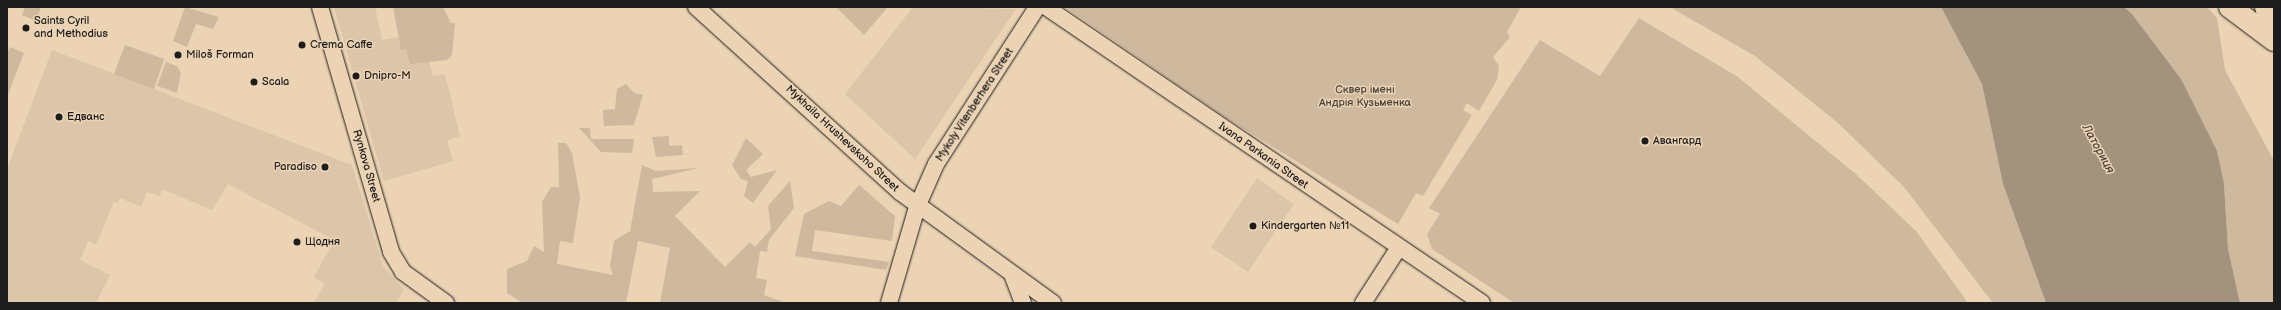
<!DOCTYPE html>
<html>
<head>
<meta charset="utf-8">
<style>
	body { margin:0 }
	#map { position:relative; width:2281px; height:310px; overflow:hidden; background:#ecd3b4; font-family:"Balsamiq Sans",sans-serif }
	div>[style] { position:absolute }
	.built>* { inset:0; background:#dcc5a9 }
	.green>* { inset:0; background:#ceb89e }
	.water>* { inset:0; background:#a2927e }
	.roads { filter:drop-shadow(0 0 1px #1c1c1c) drop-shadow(0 0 1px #1c1c1c) }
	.minor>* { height:16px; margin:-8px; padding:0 8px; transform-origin:8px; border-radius:8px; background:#ecd3b4 }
	.primary>* { height:22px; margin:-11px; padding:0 11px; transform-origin:11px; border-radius:11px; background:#ecd3b4 }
	.dots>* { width:11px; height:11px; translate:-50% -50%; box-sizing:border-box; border:2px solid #ecd3b4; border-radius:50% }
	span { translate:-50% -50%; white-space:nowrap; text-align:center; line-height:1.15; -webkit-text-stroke:3px #ecd3b4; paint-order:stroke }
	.poi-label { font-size:11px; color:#1c1c1c }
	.left { translate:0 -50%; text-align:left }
	.right { translate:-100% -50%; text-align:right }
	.park-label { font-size:11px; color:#48433c }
	.street-label { font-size:11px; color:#1c1c1c }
	.water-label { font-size:12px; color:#4b453e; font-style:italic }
	.frame { position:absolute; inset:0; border:8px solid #1c1c1c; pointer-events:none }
</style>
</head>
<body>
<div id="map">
	<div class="built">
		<i style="clip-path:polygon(334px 7px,375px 7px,382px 40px,406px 36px,427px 55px,433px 76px,445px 74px,460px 136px,447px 141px,453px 161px,384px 181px)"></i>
		<i style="clip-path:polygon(913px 7px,1016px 9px,915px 159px,845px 94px)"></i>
		<i style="clip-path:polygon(52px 50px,352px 165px,383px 266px,404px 290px,396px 303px,314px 303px,325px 284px,314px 277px,334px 240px,228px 184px,212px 210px,162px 189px,160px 196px,147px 192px,141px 207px,120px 198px,118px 203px,114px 202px,96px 245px,88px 241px,80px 260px,110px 275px,96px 303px,7px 303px,7px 169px)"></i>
		<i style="clip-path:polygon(1257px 178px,1294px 204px,1248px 272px,1211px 247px)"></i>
	</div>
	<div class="green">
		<i style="clip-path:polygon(25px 7px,41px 7px,36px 21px,22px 15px)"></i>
		<i style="clip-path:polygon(185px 7px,219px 17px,213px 29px,196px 24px,187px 47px,173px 41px)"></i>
		<i style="clip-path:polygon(393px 7px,443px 7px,451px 23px,455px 23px,452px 55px,447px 60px,410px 64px,406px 48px,401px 50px)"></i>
		<i style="clip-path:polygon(836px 7px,888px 7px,864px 35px)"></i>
		<i style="clip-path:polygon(1065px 7px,1521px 7px,1507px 32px,1510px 37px,1493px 57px,1499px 66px,1497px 80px,1479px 111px,1467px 103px,1463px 110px,1472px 115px,1423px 196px,1416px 193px,1398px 224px,1223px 116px)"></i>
		<i style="clip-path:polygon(1670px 7px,1941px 7px,1982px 84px,2003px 184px,2046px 303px,1993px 303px,1904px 187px,1838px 123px,1755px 56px)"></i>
		<i style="clip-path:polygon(2125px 7px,2207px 7px,2217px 18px,2225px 70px,2274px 161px,2274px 303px,2240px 303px,2228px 249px,2224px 184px,2181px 79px)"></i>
		<i style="clip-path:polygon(1639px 18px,1738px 77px,1858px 176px,1916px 231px,1968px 303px,1514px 303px,1432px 249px,1427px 234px,1440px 214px,1429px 208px,1540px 40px,1600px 76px)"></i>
		<i style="clip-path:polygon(125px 45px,164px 59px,154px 89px,114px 74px)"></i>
		<i style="clip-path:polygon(10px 47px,24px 53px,7px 97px,7px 54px)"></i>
		<i style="clip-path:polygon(166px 62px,177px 66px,181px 73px,177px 93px,157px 86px)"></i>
		<i style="clip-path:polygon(626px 84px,634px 93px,643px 95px,634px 125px,604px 126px,603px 110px,615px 109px,617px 89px)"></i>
		<i style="clip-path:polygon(579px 128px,590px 128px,591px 139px,634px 139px,632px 153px,601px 152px)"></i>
		<i style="clip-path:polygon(669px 136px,669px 146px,682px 145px,683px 155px,656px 157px,652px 137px)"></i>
		<i style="clip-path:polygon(746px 138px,763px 154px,746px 170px,751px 177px,777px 170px,753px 203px,744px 196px,748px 181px,741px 179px,732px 165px)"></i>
		<i style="clip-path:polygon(558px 143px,566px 143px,572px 153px,580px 197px,573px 243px,560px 241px,557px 264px,613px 275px,610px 266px,614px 241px,630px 231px,642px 165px,656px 171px,699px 168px,652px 179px,653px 192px,700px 191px,675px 216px,725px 267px,750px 242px,755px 247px,771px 229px,768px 206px,790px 181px,794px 208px,769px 240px,767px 252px,760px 251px,756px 278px,767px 280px,764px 295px,787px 303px,660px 303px,670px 248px,638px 241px,626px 303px,523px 303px,507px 293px,507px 269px,527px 261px,534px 246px,544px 252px,542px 202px,551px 187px,559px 187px)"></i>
		<i style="clip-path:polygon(859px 185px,895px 216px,892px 241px,815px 230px,812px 251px,889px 262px,886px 270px,795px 256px,804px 214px,829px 201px,841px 206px)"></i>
	</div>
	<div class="water">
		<i style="clip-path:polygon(1941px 7px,2124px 7px,2131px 13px,2181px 79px,2217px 151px,2224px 184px,2228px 249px,2240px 303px,2046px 303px,2003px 184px,1982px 84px)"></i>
	</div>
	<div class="roads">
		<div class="minor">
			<i style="left:320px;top:7px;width:255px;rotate:73.8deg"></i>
			<i style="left:391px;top:252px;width:23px;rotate:59deg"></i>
			<i style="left:403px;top:272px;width:53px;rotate:35.8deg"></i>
			<i style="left:696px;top:7px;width:275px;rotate:42.2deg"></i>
			<i style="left:900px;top:192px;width:189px;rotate:36deg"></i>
			<i style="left:1046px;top:7px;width:527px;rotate:34.17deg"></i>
			<i style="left:1013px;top:277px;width:28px;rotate:69deg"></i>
			<i style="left:889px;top:303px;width:100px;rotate:-73.7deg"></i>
			<i style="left:917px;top:207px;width:47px;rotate:-66.2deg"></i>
			<i style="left:936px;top:164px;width:187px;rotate:-57.2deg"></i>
			<i style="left:1363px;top:303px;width:64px;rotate:-57.1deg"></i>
		</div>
		<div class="primary">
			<i style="left:2230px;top:7px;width:55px;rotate:36.9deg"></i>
			<i style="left:2266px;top:7px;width:28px;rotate:73deg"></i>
		</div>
	</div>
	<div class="dots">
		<i style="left:26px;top:28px;background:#1c1c1c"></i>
		<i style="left:302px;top:45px;background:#1c1c1c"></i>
		<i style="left:178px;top:55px;background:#1c1c1c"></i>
		<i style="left:356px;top:76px;background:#1c1c1c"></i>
		<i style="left:254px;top:82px;background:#1c1c1c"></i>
		<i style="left:59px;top:117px;background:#1c1c1c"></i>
		<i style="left:1645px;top:141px;background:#1c1c1c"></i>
		<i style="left:325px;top:167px;background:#1c1c1c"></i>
		<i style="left:1253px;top:226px;background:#1c1c1c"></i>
		<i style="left:297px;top:242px;background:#1c1c1c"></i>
	</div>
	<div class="poi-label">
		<span class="left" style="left:34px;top:28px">Saints Cyril<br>and Methodius</span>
		<span class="left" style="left:310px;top:45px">Crema Caffe</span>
		<span class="left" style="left:186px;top:55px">Miloš Forman</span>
		<span class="left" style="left:364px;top:76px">Dnipro-M</span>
		<span class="left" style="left:262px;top:82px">Scala</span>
		<span class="left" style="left:67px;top:117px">Едванс</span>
		<span class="left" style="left:1653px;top:141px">Авангард</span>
		<span class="right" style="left:317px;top:167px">Paradiso</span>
		<span class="left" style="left:1261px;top:226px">Kindergarten №11</span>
		<span class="left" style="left:305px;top:242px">Щодня</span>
	</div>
	<div class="park-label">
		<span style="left:1365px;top:97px">Сквер імені<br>Андрія Кузьменка</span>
	</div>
	<div class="street-label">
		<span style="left:975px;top:105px;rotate:-57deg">Mykoly Vitenberhera Street</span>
		<span style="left:842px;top:139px;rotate:43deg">Mykhaila Hrushevskoho Street</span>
		<span style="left:1263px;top:156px;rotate:35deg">Ivana Parkania Street</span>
		<span style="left:366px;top:166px;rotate:74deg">Rynkova Street</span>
	</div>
	<div class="water-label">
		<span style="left:2098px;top:149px;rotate:61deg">Латориця</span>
	</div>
	<div class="frame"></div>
</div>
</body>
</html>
